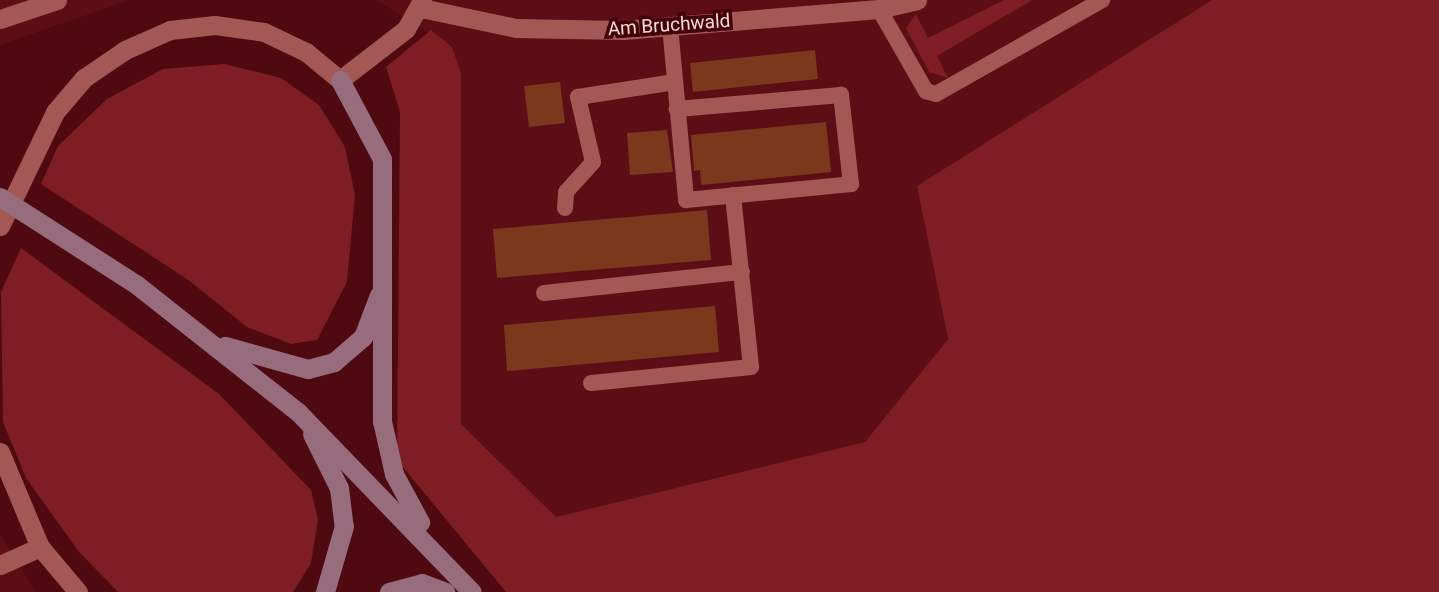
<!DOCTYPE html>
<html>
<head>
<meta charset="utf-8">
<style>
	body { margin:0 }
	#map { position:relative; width:1439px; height:592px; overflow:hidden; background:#4f0910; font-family:Roboto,sans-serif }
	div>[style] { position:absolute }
	.built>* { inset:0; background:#5c0d16 }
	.green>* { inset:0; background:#7e1d23 }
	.building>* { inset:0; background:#7a381c }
	.service>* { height:16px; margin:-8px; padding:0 8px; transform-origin:8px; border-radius:8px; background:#a45856 }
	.minor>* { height:19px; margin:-9.5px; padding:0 9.5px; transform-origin:9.5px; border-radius:9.5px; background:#a45856 }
	.secondary>* { height:19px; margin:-9.5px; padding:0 9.5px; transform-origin:9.5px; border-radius:9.5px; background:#976d7e }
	span { translate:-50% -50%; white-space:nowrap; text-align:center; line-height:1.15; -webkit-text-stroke:7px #430006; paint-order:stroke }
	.street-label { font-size:19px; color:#fcd8d6 }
</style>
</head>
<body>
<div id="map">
	<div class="built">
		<i style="clip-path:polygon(0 0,130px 0,0 45px)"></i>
		<i style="clip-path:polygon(376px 0,1212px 0,917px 186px,948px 339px,865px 442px,556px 517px,461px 424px,461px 73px,452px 47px)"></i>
		<i style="clip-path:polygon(0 534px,36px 592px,37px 592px,0 592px)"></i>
	</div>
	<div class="green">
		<i style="clip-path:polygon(1004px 0,1032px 0,937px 56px,948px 78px,929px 72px,906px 28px,916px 14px,928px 38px)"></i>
		<i style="clip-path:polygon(1212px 0,1439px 0,1439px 592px,506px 592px,397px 460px,400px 112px,386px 67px,431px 30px,452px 47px,461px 73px,461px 424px,556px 517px,865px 442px,948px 339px,917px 186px)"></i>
		<i style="clip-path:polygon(224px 64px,281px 78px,319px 105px,345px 147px,355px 195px,347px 282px,317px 340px,291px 344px,247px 327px,187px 279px,41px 184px,58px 146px,107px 99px,163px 69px)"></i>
		<i style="clip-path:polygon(21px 248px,219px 394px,311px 490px,318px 520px,311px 563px,293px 592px,118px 592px,79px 552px,26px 478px,3px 422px,1px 292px)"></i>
	</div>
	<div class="building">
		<i style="clip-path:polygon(815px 50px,818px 79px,693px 92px,690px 63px)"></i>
		<i style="clip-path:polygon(560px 82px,565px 123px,529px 127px,524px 86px)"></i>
		<i style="clip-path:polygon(826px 122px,831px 172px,701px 185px,700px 170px,694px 171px,691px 135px)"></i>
		<i style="clip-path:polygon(667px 130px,673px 172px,630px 175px,627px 133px)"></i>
		<i style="clip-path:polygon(707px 210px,711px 260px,497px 278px,493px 229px)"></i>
		<i style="clip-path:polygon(715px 306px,719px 352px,507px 371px,504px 325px)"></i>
	</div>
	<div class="service">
		<i style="left:879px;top:9px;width:95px;rotate:60.2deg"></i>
		<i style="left:926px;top:91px;width:10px;rotate:17deg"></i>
		<i style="left:936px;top:94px;width:191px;rotate:-29.5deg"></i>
		<i style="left:670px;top:26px;width:175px;rotate:84.7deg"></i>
		<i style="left:686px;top:200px;width:166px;rotate:-5.5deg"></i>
		<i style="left:851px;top:184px;width:90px;rotate:-96.4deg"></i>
		<i style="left:841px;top:95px;width:165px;rotate:175.1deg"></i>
		<i style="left:565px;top:208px;width:16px;rotate:-86deg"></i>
		<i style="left:566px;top:192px;width:40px;rotate:-48deg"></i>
		<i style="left:593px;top:162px;width:67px;rotate:-103deg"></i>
		<i style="left:578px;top:97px;width:98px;rotate:-8.8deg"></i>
		<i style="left:544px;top:293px;width:199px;rotate:-6.1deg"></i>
		<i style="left:591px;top:383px;width:161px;rotate:-5.7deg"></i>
		<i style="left:751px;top:367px;width:173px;rotate:-96deg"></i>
	</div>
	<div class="minor">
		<i style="left:421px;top:8px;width:97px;rotate:11.9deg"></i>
		<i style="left:516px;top:28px;width:107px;rotate:1.1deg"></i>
		<i style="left:623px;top:30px;width:257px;rotate:-4.7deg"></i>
		<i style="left:879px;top:9px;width:39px;rotate:-13deg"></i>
		<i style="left:0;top:19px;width:60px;rotate:-18.4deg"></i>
		<i style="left:0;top:226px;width:127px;rotate:-64.2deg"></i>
		<i style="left:55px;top:112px;width:45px;rotate:-49.5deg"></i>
		<i style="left:84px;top:78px;width:50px;rotate:-34.3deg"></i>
		<i style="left:125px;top:50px;width:49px;rotate:-24deg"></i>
		<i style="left:170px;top:30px;width:45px;rotate:-6.3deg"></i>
		<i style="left:215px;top:25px;width:49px;rotate:8.1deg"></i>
		<i style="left:264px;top:32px;width:47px;rotate:25.5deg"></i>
		<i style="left:306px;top:52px;width:44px;rotate:39.5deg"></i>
		<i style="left:340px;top:80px;width:83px;rotate:-37.7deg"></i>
		<i style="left:406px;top:29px;width:33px;rotate:-61deg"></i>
		<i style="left:0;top:452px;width:103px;rotate:67.2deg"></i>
		<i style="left:40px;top:547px;width:59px;rotate:49.8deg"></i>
		<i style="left:0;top:565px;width:44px;rotate:-24.2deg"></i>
	</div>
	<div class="secondary">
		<i style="left:340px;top:80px;width:89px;rotate:62deg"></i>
		<i style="left:382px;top:159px;width:262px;rotate:90deg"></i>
		<i style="left:382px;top:421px;width:54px;rotate:77.2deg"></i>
		<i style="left:394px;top:474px;width:55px;rotate:61.6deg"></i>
		<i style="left:0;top:197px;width:163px;rotate:32.7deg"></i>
		<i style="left:137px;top:285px;width:205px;rotate:38.3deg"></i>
		<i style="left:298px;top:412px;width:250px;rotate:46deg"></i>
		<i style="left:225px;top:346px;width:86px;rotate:15.5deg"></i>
		<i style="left:308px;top:369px;width:27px;rotate:-15deg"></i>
		<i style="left:334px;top:362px;width:38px;rotate:-41deg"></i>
		<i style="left:363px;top:337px;width:45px;rotate:-69.1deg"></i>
		<i style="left:312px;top:434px;width:60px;rotate:63.4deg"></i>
		<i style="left:339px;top:488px;width:38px;rotate:83deg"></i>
		<i style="left:344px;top:526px;width:69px;rotate:106.1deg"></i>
		<i style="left:389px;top:592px;width:34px;rotate:-15deg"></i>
		<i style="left:422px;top:583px;width:25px;rotate:21deg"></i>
	</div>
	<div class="street-label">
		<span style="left:669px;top:25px;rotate:-4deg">Am Bruchwald</span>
	</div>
</div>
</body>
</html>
